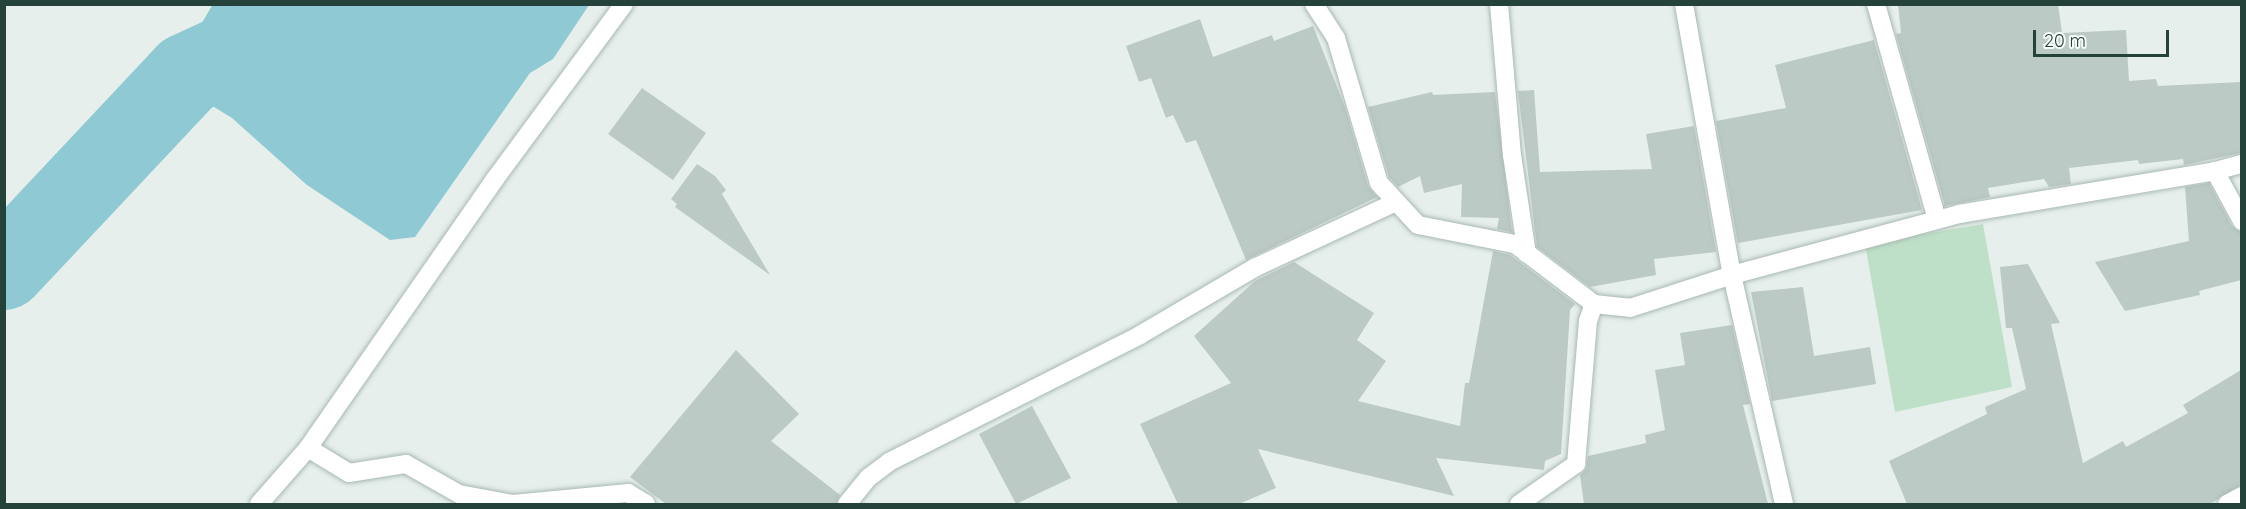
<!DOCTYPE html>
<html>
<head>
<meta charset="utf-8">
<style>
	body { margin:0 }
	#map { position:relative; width:2246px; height:509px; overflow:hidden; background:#e6efeb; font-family:Quicksand,sans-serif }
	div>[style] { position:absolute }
	.green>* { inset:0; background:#bfe0c8 }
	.water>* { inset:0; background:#8ec9d4 }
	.river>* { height:82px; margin:-41px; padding:0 41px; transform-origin:41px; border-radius:41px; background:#8ec9d4 }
	.building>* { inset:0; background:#bbcac4 }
	.roads { filter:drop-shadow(0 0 2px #a8b8b2) drop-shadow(0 0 2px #a8b8b2) }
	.service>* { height:18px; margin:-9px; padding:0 9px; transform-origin:9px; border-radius:9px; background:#fff }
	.minor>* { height:18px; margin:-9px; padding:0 9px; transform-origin:9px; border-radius:9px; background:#fff }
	span { translate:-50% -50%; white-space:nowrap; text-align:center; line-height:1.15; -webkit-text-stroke:5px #f7fbf9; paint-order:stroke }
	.frame { position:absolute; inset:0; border:6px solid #24423a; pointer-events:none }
	.scale { position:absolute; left:2033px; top:30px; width:136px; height:27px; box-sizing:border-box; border:3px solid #24423a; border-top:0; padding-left:8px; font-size:18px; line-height:21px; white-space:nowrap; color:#24423a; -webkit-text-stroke:4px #f7fbf9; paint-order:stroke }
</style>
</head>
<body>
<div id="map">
	<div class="green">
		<i style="clip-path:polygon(1983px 224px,2012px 387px,1895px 412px,1865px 244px)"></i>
	</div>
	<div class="water">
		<i style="clip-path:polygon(213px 4px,589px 4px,589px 5px,553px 59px,530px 73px,415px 237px,390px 240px,307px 185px,232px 118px,180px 86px,172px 74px)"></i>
	</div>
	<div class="river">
		<i style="left:4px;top:269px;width:267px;rotate:-46.8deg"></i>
		<i style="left:187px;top:74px;width:168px;rotate:-24.6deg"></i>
	</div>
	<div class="building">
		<i style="clip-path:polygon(1898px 4px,2058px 4px,2062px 33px,2126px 30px,2129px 81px,2156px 79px,2158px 86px,2241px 82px,2241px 153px,2184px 165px,2183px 159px,2139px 164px,2138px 160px,2069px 168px,2071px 184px,2049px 187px,2044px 179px,1988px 188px,1990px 197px,1945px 206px,1896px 34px,1901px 33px)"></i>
		<i style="clip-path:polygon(1200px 19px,1213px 57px,1272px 35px,1274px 41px,1313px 26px,1345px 107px,1368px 186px,1377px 197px,1246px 260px,1196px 140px,1186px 143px,1173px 115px,1166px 118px,1151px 78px,1139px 82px,1126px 46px)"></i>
		<i style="clip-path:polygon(1874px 40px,1922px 210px,1738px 243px,1739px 250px,1716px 121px,1786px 108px,1775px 65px)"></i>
		<i style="clip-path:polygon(642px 88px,706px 133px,673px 180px,608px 134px)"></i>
		<i style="clip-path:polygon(1534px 90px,1540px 172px,1652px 169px,1646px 134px,1694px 126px,1716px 252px,1654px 259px,1656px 275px,1590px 287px,1537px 247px,1518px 91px)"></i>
		<i style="clip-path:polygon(1432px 92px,1433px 95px,1495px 92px,1512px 232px,1497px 229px,1499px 218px,1461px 217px,1462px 184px,1424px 193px,1420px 176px,1398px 187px,1389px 177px,1368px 107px)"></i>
		<i style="clip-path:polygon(697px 164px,715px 176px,726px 190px,722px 194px,770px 275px,675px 207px,677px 204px,671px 199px)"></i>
		<i style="clip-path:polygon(2209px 183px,2232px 226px,2241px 232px,2241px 280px,2199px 291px,2200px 295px,2125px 311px,2095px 262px,2189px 241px,2185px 187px)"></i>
		<i style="clip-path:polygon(1493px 251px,1510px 255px,1575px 304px,1570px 310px,1561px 454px,1545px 461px,1544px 470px,1436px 458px,1454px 496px,1258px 449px,1276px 488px,1239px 504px,1178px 504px,1140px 424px,1231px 383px,1194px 336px,1255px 281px,1294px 262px,1374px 313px,1357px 340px,1386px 361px,1358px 401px,1460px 426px,1465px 383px,1469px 383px)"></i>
		<i style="clip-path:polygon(2028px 264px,2060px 323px,2051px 324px,2083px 463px,2123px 441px,2126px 447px,2188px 413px,2183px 405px,2241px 370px,2241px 485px,2210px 504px,1907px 504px,1889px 461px,1987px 414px,1985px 407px,2026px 389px,2012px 328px,2006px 328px,2000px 267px)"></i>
		<i style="clip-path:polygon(1803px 287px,1814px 356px,1870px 347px,1876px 384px,1772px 401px,1751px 292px)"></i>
		<i style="clip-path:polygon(1732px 325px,1750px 404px,1743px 405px,1768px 504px,1584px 504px,1580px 475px,1586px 469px,1588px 456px,1646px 443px,1645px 435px,1665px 430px,1655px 370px,1685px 365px,1680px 333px)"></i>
		<i style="clip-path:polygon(736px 350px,799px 414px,771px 441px,840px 495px,836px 504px,666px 504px,630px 477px)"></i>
		<i style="clip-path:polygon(1032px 406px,1071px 478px,1016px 504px,979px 434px)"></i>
	</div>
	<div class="roads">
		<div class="service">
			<i style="left:2215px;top:171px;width:28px;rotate:-15deg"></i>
		</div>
		<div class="minor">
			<i style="left:1314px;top:4px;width:40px;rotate:57.1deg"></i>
			<i style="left:1336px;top:38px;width:151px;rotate:73.5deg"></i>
			<i style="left:1379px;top:183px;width:57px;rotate:47.1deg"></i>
			<i style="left:1418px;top:225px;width:99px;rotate:11.1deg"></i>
			<i style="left:1515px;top:244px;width:99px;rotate:37.2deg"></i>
			<i style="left:1594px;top:304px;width:36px;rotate:6deg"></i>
			<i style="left:1630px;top:308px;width:107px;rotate:-17.9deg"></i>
			<i style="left:1732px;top:275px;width:235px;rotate:-15deg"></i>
			<i style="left:1959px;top:214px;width:260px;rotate:-9.5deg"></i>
			<i style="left:2215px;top:171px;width:57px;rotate:61.6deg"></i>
			<i style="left:1499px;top:4px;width:152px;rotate:85.1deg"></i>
			<i style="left:1512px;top:155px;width:100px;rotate:81.4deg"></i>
			<i style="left:1684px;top:4px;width:275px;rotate:80deg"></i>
			<i style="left:1732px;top:275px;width:235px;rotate:77.2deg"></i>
			<i style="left:1876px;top:4px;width:224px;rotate:74.2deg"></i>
			<i style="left:308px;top:448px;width:48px;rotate:31.4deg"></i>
			<i style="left:349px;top:473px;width:58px;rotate:-9deg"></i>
			<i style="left:406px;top:464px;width:61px;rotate:29.5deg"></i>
			<i style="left:459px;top:494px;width:55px;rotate:10.5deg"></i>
			<i style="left:513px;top:504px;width:116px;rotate:-5.5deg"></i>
			<i style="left:628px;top:493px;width:21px;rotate:31deg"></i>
			<i style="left:259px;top:504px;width:74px;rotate:-48.8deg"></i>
			<i style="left:308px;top:448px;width:328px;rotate:-55.2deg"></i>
			<i style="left:495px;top:179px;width:217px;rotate:-53.6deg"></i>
			<i style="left:847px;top:504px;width:33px;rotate:-51deg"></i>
			<i style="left:868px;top:478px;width:26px;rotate:-37deg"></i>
			<i style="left:889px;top:462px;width:281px;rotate:-26.8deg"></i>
			<i style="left:1140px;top:335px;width:134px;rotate:-30.4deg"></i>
			<i style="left:1256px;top:267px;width:154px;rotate:-24.9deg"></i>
			<i style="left:1519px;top:504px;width:70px;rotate:-35.1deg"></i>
			<i style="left:1576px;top:464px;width:144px;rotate:-85.2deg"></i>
			<i style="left:1588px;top:321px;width:18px;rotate:-71deg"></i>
			<i style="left:2227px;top:504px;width:17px;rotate:-28deg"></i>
		</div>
	</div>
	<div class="frame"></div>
	<div class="scale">20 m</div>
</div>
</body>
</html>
